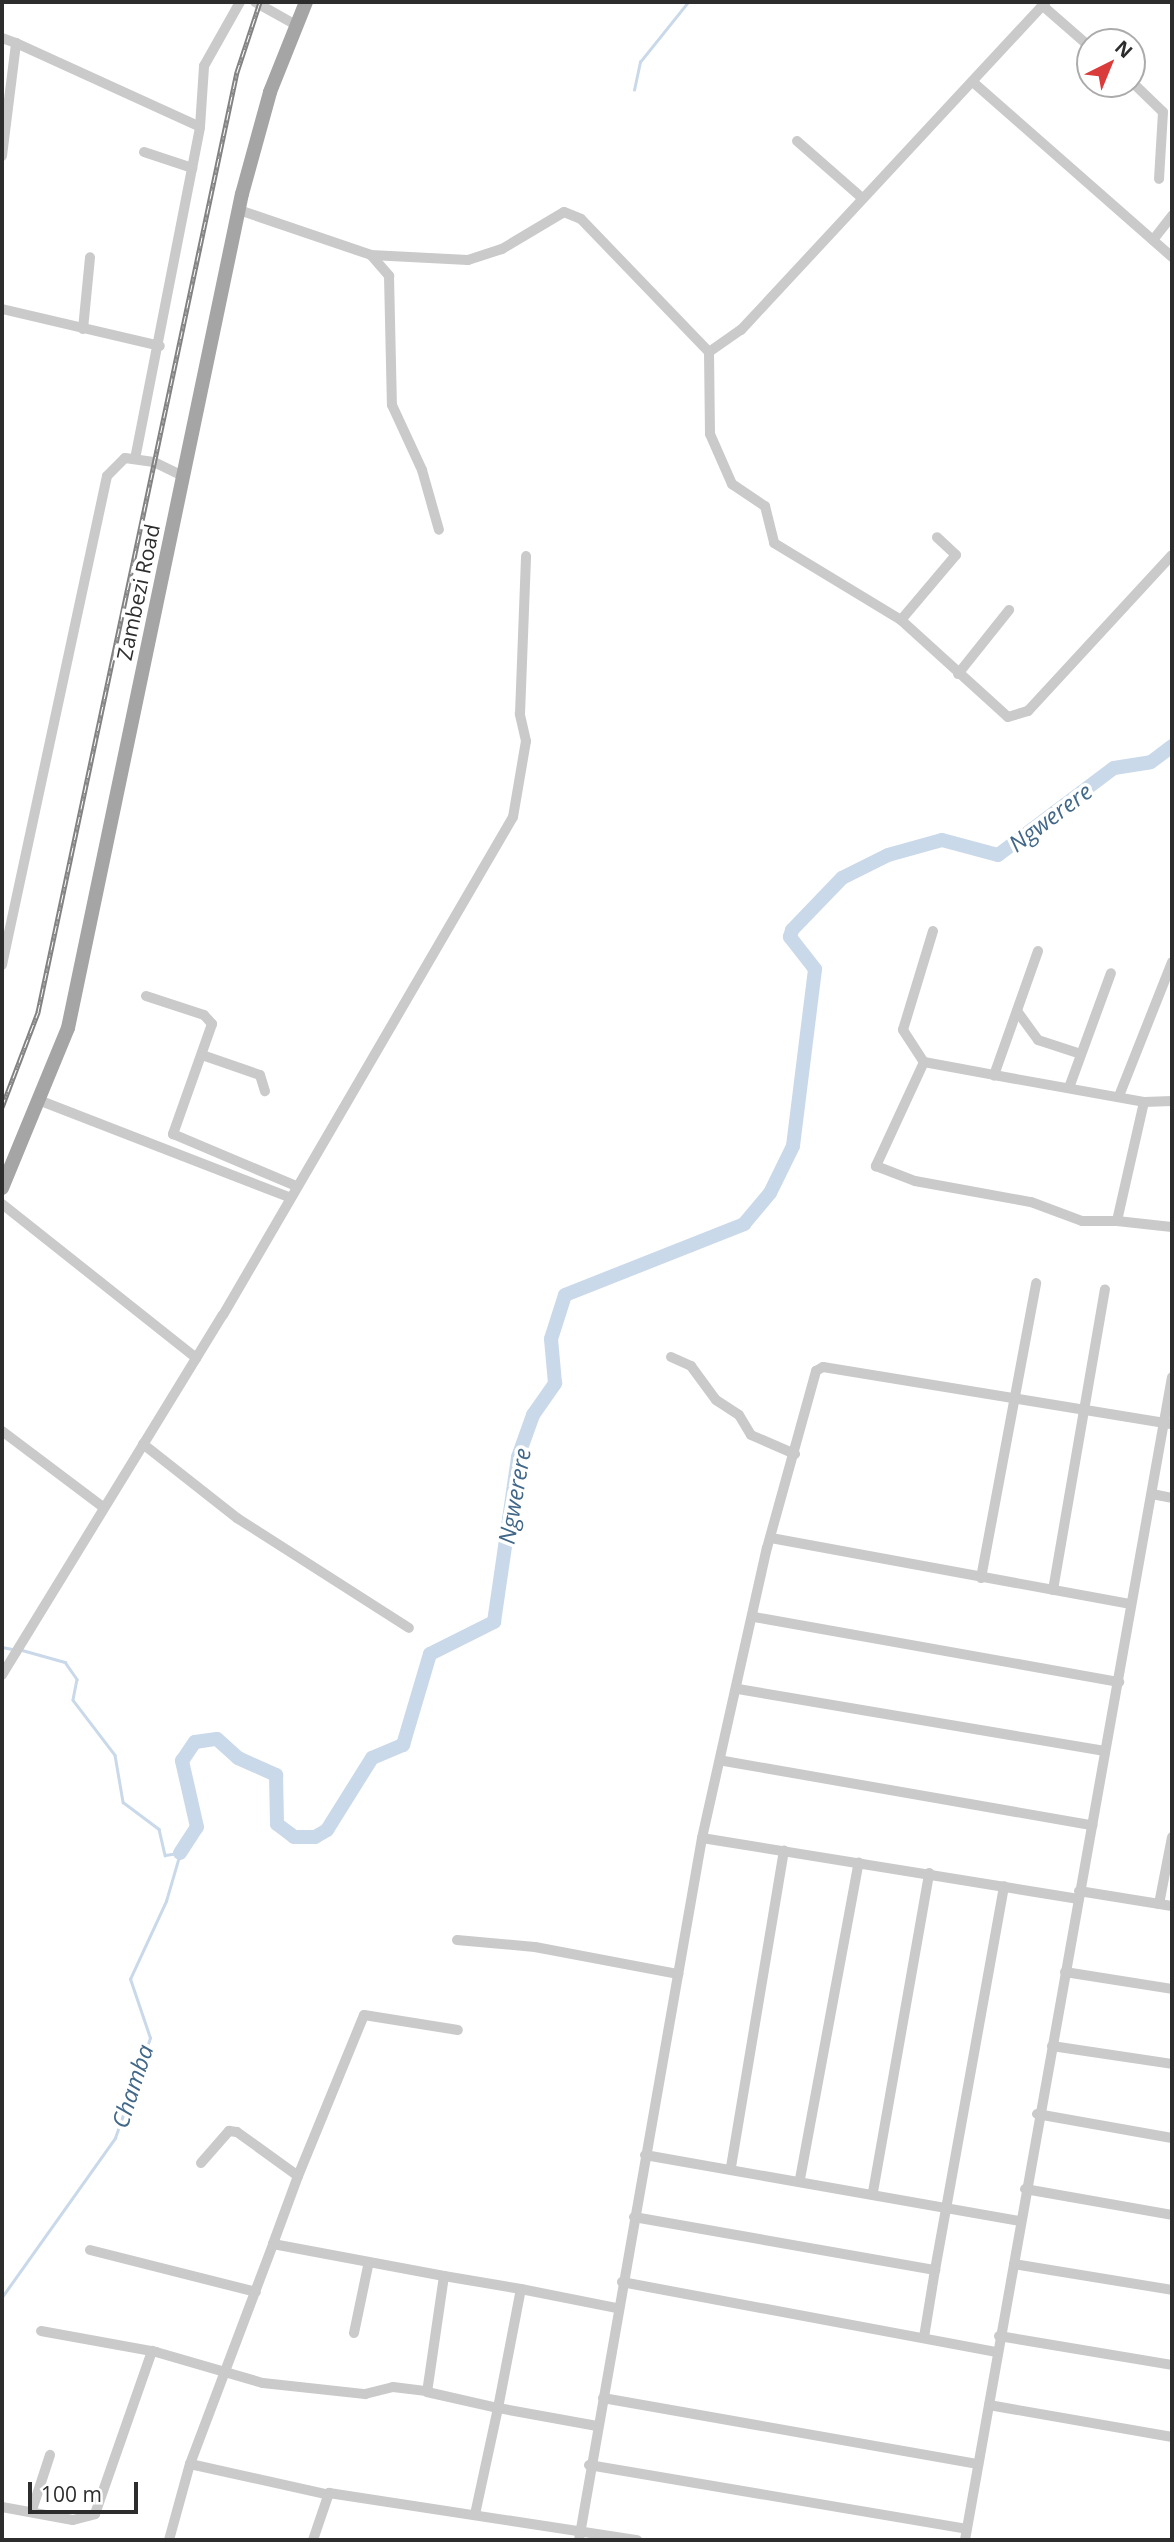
<!DOCTYPE html>
<html>
<head>
<meta charset="utf-8">
<style>
	body { margin:0 }
	#map { position:relative; width:1174px; height:2542px; overflow:hidden; background:#fff; font-family:"Open Sans",sans-serif }
	div>[style] { position:absolute }
	.stream>* { height:2.5px; margin:-1.25px; padding:0 1.25px; transform-origin:1.25px; border-radius:1.25px; background:#c9d9e9 }
	.river>* { height:14px; margin:-7px; padding:0 7px; transform-origin:7px; border-radius:7px; background:#c9d9e9 }
	.minor>* { height:10px; margin:-5px; padding:0 5px; transform-origin:5px; border-radius:5px; background:#cacaca }
	.major>* { height:14px; margin:-7px; padding:0 7px; transform-origin:7px; border-radius:7px; background:#a5a5a5 }
	.rail>* { height:5px; margin-top:-2.5px; transform-origin:0; background:repeating-linear-gradient(90deg,#fff 0 8px,#828282 0 16px); box-sizing:border-box; border-block:2px solid #828282 }
	span { translate:-50% -50%; white-space:nowrap; text-align:center; line-height:1.15; -webkit-text-stroke:7px #fff; paint-order:stroke }
	.street-label { font-size:21px; color:#2d2d2d }
	.water-label { font-size:23px; color:#416789; font-style:italic }
	.frame { position:absolute; inset:0; border:4px solid #2d2d2d; pointer-events:none }
	.north { position:absolute; left:1076px; top:28px; width:70px; height:70px; box-sizing:border-box; background:#fff; border:2px solid #ababab; border-radius:50%; rotate:43deg; font-size:19px; font-weight:700; line-height:28px; text-align:center; color:#2d2d2d }
	.north::after { content:''; display:block; margin:auto; width:24px; height:32px; background:#d93c3a; clip-path:polygon(50% 0,100% 100%,50% 72%,0 100%) }
	.scale { position:absolute; left:28px; top:2482px; width:110px; height:32px; box-sizing:border-box; border:4px solid #2d2d2d; border-top:0; padding-left:9px; font-size:21px; line-height:24px; white-space:nowrap; color:#2d2d2d; -webkit-text-stroke:5px #fff; paint-order:stroke }
</style>
</head>
<body>
<div id="map">
	<div class="stream">
		<i style="left:634px;top:90px;width:29px;rotate:-78deg"></i>
		<i style="left:640px;top:62px;width:77px;rotate:-51.3deg"></i>
		<i style="left:2px;top:1647px;width:10px;rotate:11deg"></i>
		<i style="left:22px;top:1650px;width:45px;rotate:15.6deg"></i>
		<i style="left:65px;top:1662px;width:21px;rotate:55deg"></i>
		<i style="left:77px;top:1679px;width:21px;rotate:101deg"></i>
		<i style="left:73px;top:1700px;width:69px;rotate:52.6deg"></i>
		<i style="left:115px;top:1755px;width:48px;rotate:80.3deg"></i>
		<i style="left:123px;top:1802px;width:45px;rotate:36.9deg"></i>
		<i style="left:159px;top:1829px;width:27px;rotate:77deg"></i>
		<i style="left:165px;top:1855px;width:15px;rotate:-8deg"></i>
		<i style="left:2px;top:2297px;width:195px;rotate:-54.6deg"></i>
		<i style="left:115px;top:2138px;width:106px;rotate:-70.7deg"></i>
		<i style="left:150px;top:2038px;width:62px;rotate:-108.7deg"></i>
		<i style="left:130px;top:1979px;width:86px;rotate:-65.2deg"></i>
		<i style="left:166px;top:1901px;width:50px;rotate:-73.7deg"></i>
	</div>
	<div class="river">
		<i style="left:180px;top:1853px;width:31px;rotate:-57deg"></i>
		<i style="left:197px;top:1827px;width:68px;rotate:-102.8deg"></i>
		<i style="left:182px;top:1761px;width:23px;rotate:-56deg"></i>
		<i style="left:195px;top:1742px;width:22px;rotate:-8deg"></i>
		<i style="left:217px;top:1739px;width:28px;rotate:42deg"></i>
		<i style="left:238px;top:1758px;width:42px;rotate:24.1deg"></i>
		<i style="left:276px;top:1775px;width:49px;rotate:88.8deg"></i>
		<i style="left:277px;top:1824px;width:21px;rotate:37deg"></i>
		<i style="left:294px;top:1837px;width:21px"></i>
		<i style="left:315px;top:1837px;width:14px;rotate:-30deg"></i>
		<i style="left:327px;top:1830px;width:85px;rotate:-58deg"></i>
		<i style="left:372px;top:1758px;width:34px;rotate:-23deg"></i>
		<i style="left:403px;top:1745px;width:95px;rotate:-73.5deg"></i>
		<i style="left:430px;top:1654px;width:72px;rotate:-26.6deg"></i>
		<i style="left:494px;top:1622px;width:167px;rotate:-81.7deg"></i>
		<i style="left:518px;top:1457px;width:45px;rotate:-70.3deg"></i>
		<i style="left:533px;top:1415px;width:39px;rotate:-55deg"></i>
		<i style="left:555px;top:1383px;width:44px;rotate:-95.2deg"></i>
		<i style="left:551px;top:1339px;width:46px;rotate:-72.3deg"></i>
		<i style="left:565px;top:1295px;width:193px;rotate:-21.6deg"></i>
		<i style="left:744px;top:1224px;width:40px;rotate:-50deg"></i>
		<i style="left:770px;top:1193px;width:52px;rotate:-63.9deg"></i>
		<i style="left:793px;top:1146px;width:178px;rotate:-82.9deg"></i>
		<i style="left:815px;top:969px;width:41px;rotate:-128deg"></i>
		<i style="left:790px;top:937px;width:7px;rotate:-74deg"></i>
		<i style="left:792px;top:930px;width:72px;rotate:-46.1deg"></i>
		<i style="left:842px;top:878px;width:51px;rotate:-26.6deg"></i>
		<i style="left:888px;top:855px;width:56px;rotate:-15.5deg"></i>
		<i style="left:942px;top:840px;width:58px;rotate:15deg"></i>
		<i style="left:998px;top:855px;width:145px;rotate:-36.9deg"></i>
		<i style="left:1114px;top:768px;width:37px;rotate:-9deg"></i>
		<i style="left:1151px;top:762px;width:26px;rotate:-37deg"></i>
	</div>
	<div class="minor">
		<i style="left:255px;top:2px;width:47px;rotate:29.3deg"></i>
		<i style="left:1043px;top:6px;width:62px;rotate:41.1deg"></i>
		<i style="left:2px;top:38px;width:15px;rotate:20deg"></i>
		<i style="left:1132px;top:82px;width:43px;rotate:44.1deg"></i>
		<i style="left:1163px;top:112px;width:67px;rotate:93.4deg"></i>
		<i style="left:974px;top:83px;width:264px;rotate:41.3deg"></i>
		<i style="left:797px;top:141px;width:85px;rotate:41.2deg"></i>
		<i style="left:144px;top:152px;width:51px;rotate:18.4deg"></i>
		<i style="left:2px;top:156px;width:114px;rotate:-82.9deg"></i>
		<i style="left:16px;top:43px;width:202px;rotate:24.5deg"></i>
		<i style="left:239px;top:210px;width:139px;rotate:18.8deg"></i>
		<i style="left:371px;top:255px;width:97px;rotate:3deg"></i>
		<i style="left:468px;top:260px;width:36px;rotate:-18deg"></i>
		<i style="left:502px;top:249px;width:72px;rotate:-30.8deg"></i>
		<i style="left:564px;top:212px;width:18px;rotate:22deg"></i>
		<i style="left:581px;top:219px;width:185px;rotate:46.1deg"></i>
		<i style="left:709px;top:352px;width:39px;rotate:-35deg"></i>
		<i style="left:741px;top:330px;width:448px;rotate:-47.1deg"></i>
		<i style="left:1153px;top:240px;width:31px;rotate:-52deg"></i>
		<i style="left:371px;top:255px;width:28px;rotate:49deg"></i>
		<i style="left:389px;top:276px;width:129px;rotate:88.7deg"></i>
		<i style="left:392px;top:405px;width:72px;rotate:65.2deg"></i>
		<i style="left:422px;top:470px;width:62px;rotate:74.2deg"></i>
		<i style="left:2px;top:309px;width:162px;rotate:13.2deg"></i>
		<i style="left:83px;top:329px;width:72px;rotate:-84.4deg"></i>
		<i style="left:709px;top:352px;width:82px;rotate:89.3deg"></i>
		<i style="left:710px;top:434px;width:55px;rotate:66.3deg"></i>
		<i style="left:732px;top:484px;width:40px;rotate:34deg"></i>
		<i style="left:765px;top:506px;width:38px;rotate:76deg"></i>
		<i style="left:774px;top:543px;width:149px;rotate:31.2deg"></i>
		<i style="left:901px;top:620px;width:144px;rotate:42.2deg"></i>
		<i style="left:1008px;top:717px;width:21px;rotate:-17deg"></i>
		<i style="left:1028px;top:711px;width:212px;rotate:-47.3deg"></i>
		<i style="left:135px;top:459px;width:338px;rotate:-78.9deg"></i>
		<i style="left:200px;top:127px;width:61px;rotate:-86.2deg"></i>
		<i style="left:204px;top:66px;width:73px;rotate:-60.6deg"></i>
		<i style="left:901px;top:620px;width:85px;rotate:-49.8deg"></i>
		<i style="left:956px;top:555px;width:26px;rotate:-137deg"></i>
		<i style="left:958px;top:674px;width:82px;rotate:-51.4deg"></i>
		<i style="left:933px;top:931px;width:103px;rotate:106.9deg"></i>
		<i style="left:903px;top:1030px;width:38px;rotate:57deg"></i>
		<i style="left:924px;top:1062px;width:115px;rotate:114.8deg"></i>
		<i style="left:876px;top:1166px;width:42px;rotate:21deg"></i>
		<i style="left:915px;top:1181px;width:118px;rotate:10.3deg"></i>
		<i style="left:1031px;top:1202px;width:54px;rotate:20.4deg"></i>
		<i style="left:1082px;top:1221px;width:35px"></i>
		<i style="left:1038px;top:951px;width:132px;rotate:109.5deg"></i>
		<i style="left:994px;top:1075px;width:152px;rotate:10.2deg"></i>
		<i style="left:1144px;top:1102px;width:122px;rotate:102.8deg"></i>
		<i style="left:1117px;top:1221px;width:55px;rotate:6.2deg"></i>
		<i style="left:2px;top:965px;width:500px;rotate:-77.88deg"></i>
		<i style="left:107px;top:476px;width:25px;rotate:-45deg"></i>
		<i style="left:125px;top:458px;width:29px;rotate:8deg"></i>
		<i style="left:154px;top:462px;width:32px;rotate:26deg"></i>
		<i style="left:146px;top:996px;width:61px;rotate:18.1deg"></i>
		<i style="left:204px;top:1015px;width:12px;rotate:48deg"></i>
		<i style="left:212px;top:1024px;width:117px;rotate:109.5deg"></i>
		<i style="left:173px;top:1134px;width:134px;rotate:22.9deg"></i>
		<i style="left:1017px;top:1011px;width:36px;rotate:54deg"></i>
		<i style="left:1038px;top:1040px;width:45px;rotate:18deg"></i>
		<i style="left:205px;top:1056px;width:58px;rotate:19.1deg"></i>
		<i style="left:260px;top:1075px;width:17px;rotate:73deg"></i>
		<i style="left:924px;top:1062px;width:71px;rotate:10.5deg"></i>
		<i style="left:1070px;top:1085px;width:119px;rotate:-69.9deg"></i>
		<i style="left:1119px;top:1096px;width:144px;rotate:-68.4deg"></i>
		<i style="left:41px;top:1101px;width:266px;rotate:21.2deg"></i>
		<i style="left:1144px;top:1102px;width:28px;rotate:-2deg"></i>
		<i style="left:2px;top:1204px;width:248px;rotate:38.4deg"></i>
		<i style="left:671px;top:1357px;width:22px;rotate:24deg"></i>
		<i style="left:691px;top:1366px;width:42px;rotate:53.7deg"></i>
		<i style="left:716px;top:1400px;width:27px;rotate:33deg"></i>
		<i style="left:739px;top:1415px;width:23px;rotate:59deg"></i>
		<i style="left:751px;top:1435px;width:48px;rotate:23.4deg"></i>
		<i style="left:2px;top:1431px;width:126px;rotate:37deg"></i>
		<i style="left:143px;top:1444px;width:120px;rotate:38.2deg"></i>
		<i style="left:237px;top:1518px;width:204px;rotate:32.6deg"></i>
		<i style="left:1152px;top:1494px;width:20px;rotate:11deg"></i>
		<i style="left:771px;top:1538px;width:366px;rotate:10.4deg"></i>
		<i style="left:981px;top:1578px;width:300px;rotate:-79.4deg"></i>
		<i style="left:1053px;top:1590px;width:305px;rotate:-80.2deg"></i>
		<i style="left:754px;top:1617px;width:371px;rotate:10.1deg"></i>
		<i style="left:2px;top:1675px;width:422px;rotate:-58.5deg"></i>
		<i style="left:223px;top:1315px;width:576px;rotate:-59.79deg"></i>
		<i style="left:513px;top:817px;width:77px;rotate:-80.3deg"></i>
		<i style="left:526px;top:741px;width:28px;rotate:-103deg"></i>
		<i style="left:520px;top:714px;width:158px;rotate:-87.8deg"></i>
		<i style="left:738px;top:1689px;width:372px;rotate:9.6deg"></i>
		<i style="left:724px;top:1761px;width:374px;rotate:9.9deg"></i>
		<i style="left:702px;top:1838px;width:380px;rotate:9.2deg"></i>
		<i style="left:1079px;top:1891px;width:94px;rotate:9.2deg"></i>
		<i style="left:1159px;top:1904px;width:68px;rotate:-79deg"></i>
		<i style="left:457px;top:1940px;width:78px;rotate:5.1deg"></i>
		<i style="left:535px;top:1947px;width:146px;rotate:10.7deg"></i>
		<i style="left:1065px;top:1972px;width:108px;rotate:9deg"></i>
		<i style="left:1052px;top:2046px;width:121px;rotate:8.5deg"></i>
		<i style="left:1037px;top:2114px;width:137px;rotate:10.1deg"></i>
		<i style="left:645px;top:2155px;width:381px;rotate:10deg"></i>
		<i style="left:201px;top:2163px;width:43px;rotate:-48.8deg"></i>
		<i style="left:229px;top:2131px;width:8px;rotate:7deg"></i>
		<i style="left:237px;top:2132px;width:75px;rotate:35.8deg"></i>
		<i style="left:298px;top:2176px;width:72px;rotate:110.2deg"></i>
		<i style="left:273px;top:2244px;width:174px;rotate:10.6deg"></i>
		<i style="left:444px;top:2276px;width:117px;rotate:98.3deg"></i>
		<i style="left:427px;top:2392px;width:73px;rotate:12.7deg"></i>
		<i style="left:498px;top:2408px;width:108px;rotate:102.2deg"></i>
		<i style="left:731px;top:2167px;width:321px;rotate:-80.5deg"></i>
		<i style="left:298px;top:2176px;width:174px;rotate:-67.7deg"></i>
		<i style="left:364px;top:2015px;width:95px;rotate:9.1deg"></i>
		<i style="left:800px;top:2179px;width:322px;rotate:-79.5deg"></i>
		<i style="left:1025px;top:2189px;width:149px;rotate:10deg"></i>
		<i style="left:873px;top:2192px;width:324px;rotate:-80deg"></i>
		<i style="left:634px;top:2217px;width:306px;rotate:10deg"></i>
		<i style="left:935px;top:2270px;width:68px;rotate:99.3deg"></i>
		<i style="left:90px;top:2250px;width:171px;rotate:14.2deg"></i>
		<i style="left:1014px;top:2264px;width:160px;rotate:9.3deg"></i>
		<i style="left:935px;top:2270px;width:390px;rotate:-79.8deg"></i>
		<i style="left:444px;top:2276px;width:78px;rotate:9.6deg"></i>
		<i style="left:622px;top:2282px;width:380px;rotate:10.6deg"></i>
		<i style="left:41px;top:2331px;width:117px;rotate:10.3deg"></i>
		<i style="left:156px;top:2352px;width:111px;rotate:16.2deg"></i>
		<i style="left:263px;top:2383px;width:103px;rotate:6.2deg"></i>
		<i style="left:365px;top:2394px;width:29px;rotate:-14deg"></i>
		<i style="left:393px;top:2387px;width:34px;rotate:7deg"></i>
		<i style="left:354px;top:2333px;width:68px;rotate:-78.2deg"></i>
		<i style="left:999px;top:2336px;width:175px;rotate:9.5deg"></i>
		<i style="left:603px;top:2398px;width:381px;rotate:10deg"></i>
		<i style="left:989px;top:2405px;width:186px;rotate:9.9deg"></i>
		<i style="left:597px;top:2426px;width:101px;rotate:-169.7deg"></i>
		<i style="left:498px;top:2408px;width:121px;rotate:-79.1deg"></i>
		<i style="left:521px;top:2289px;width:98px;rotate:11.2deg"></i>
		<i style="left:190px;top:2464px;width:138px;rotate:12.5deg"></i>
		<i style="left:589px;top:2465px;width:383px;rotate:9.6deg"></i>
		<i style="left:2px;top:2507px;width:72px;rotate:10.4deg"></i>
		<i style="left:73px;top:2520px;width:23px;rotate:-15deg"></i>
		<i style="left:95px;top:2514px;width:173px;rotate:-70.7deg"></i>
		<i style="left:32px;top:2510px;width:58px;rotate:-71.9deg"></i>
		<i style="left:169px;top:2540px;width:79px;rotate:-74.6deg"></i>
		<i style="left:190px;top:2464px;width:235px;rotate:-69.3deg"></i>
		<i style="left:313px;top:2540px;width:50px;rotate:-71.2deg"></i>
		<i style="left:329px;top:2493px;width:312px;rotate:8.7deg"></i>
		<i style="left:579px;top:2540px;width:713px;rotate:-80.06deg"></i>
		<i style="left:702px;top:1838px;width:297px;rotate:-77.4deg"></i>
		<i style="left:767px;top:1548px;width:184px;rotate:-74.5deg"></i>
		<i style="left:816px;top:1371px;width:8px;rotate:-30deg"></i>
		<i style="left:823px;top:1367px;width:354px;rotate:9.3deg"></i>
		<i style="left:965px;top:2540px;width:1181px;rotate:-79.91deg"></i>
	</div>
	<div class="major">
		<i style="left:2px;top:1188px;width:173px;rotate:-67.6deg"></i>
		<i style="left:68px;top:1028px;width:852px;rotate:-78.22deg"></i>
		<i style="left:242px;top:194px;width:106px;rotate:-74.6deg"></i>
		<i style="left:270px;top:92px;width:97px;rotate:-68.2deg"></i>
	</div>
	<div class="rail">
		<i style="left:2px;top:1107px;width:102px;rotate:-69.2deg"></i>
		<i style="left:38px;top:1012px;width:961px;rotate:-78.05deg"></i>
		<i style="left:237px;top:72px;width:74px;rotate:-71.8deg"></i>
	</div>
	<div class="street-label">
		<span style="left:138px;top:592px;rotate:-78deg">Zambezi Road</span>
	</div>
	<div class="water-label">
		<span style="left:1050px;top:817px;rotate:-37deg">Ngwerere</span>
		<span style="left:514px;top:1496px;rotate:-80deg">Ngwerere</span>
		<span style="left:132px;top:2086px;rotate:-72deg">Chamba</span>
	</div>
	<div class="frame"></div>
	<div class="north">N</div>
	<div class="scale">100 m</div>
</div>
</body>
</html>
